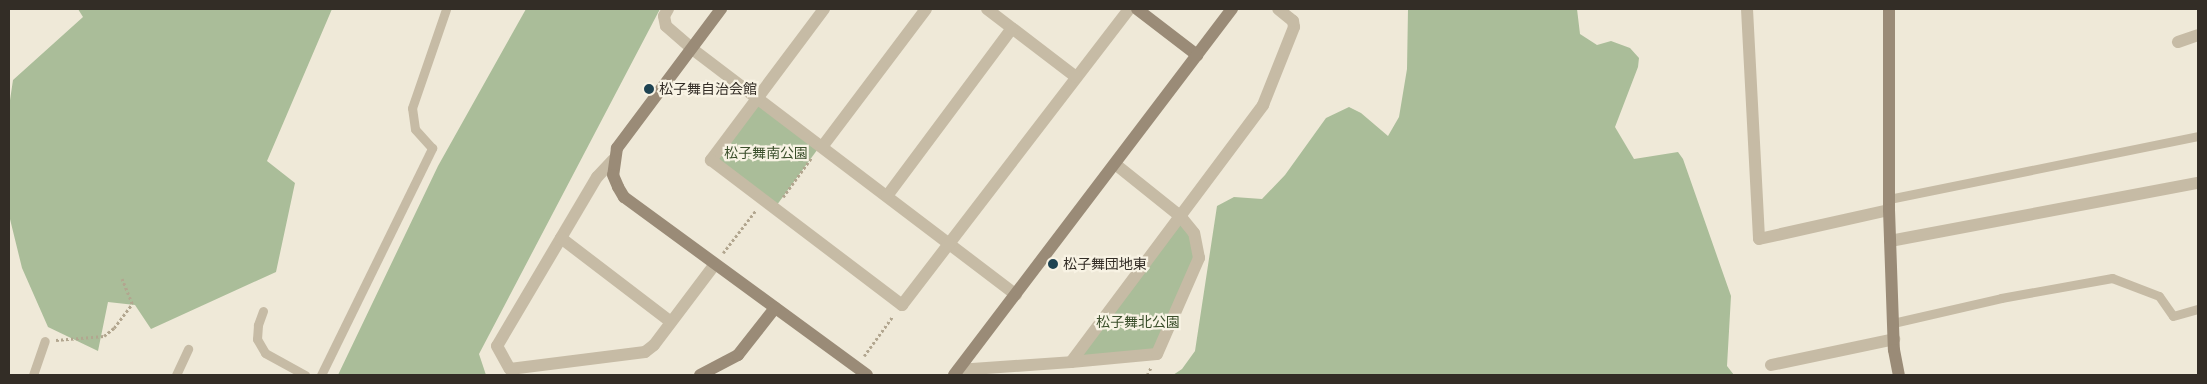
<!DOCTYPE html>
<html>
<head>
<meta charset="utf-8">
<style>
	body { margin:0 }
	#map { position:relative; width:2207px; height:384px; overflow:hidden; background:#efe9d8; font-family:"Public Sans","Noto Sans JP",sans-serif }
	div>[style] { position:absolute }
	.green>* { inset:0; background:#aabd99 }
	.path>* { height:2.5px; margin-top:-1.25px; transform-origin:0; background:repeating-linear-gradient(90deg,#b2a68f 0 2.5px,transparent 0 5px) }
	.lane>* { height:9px; margin:-4.5px; padding:0 4.5px; transform-origin:4.5px; border-radius:4.5px; background:#c6bba5 }
	.street>* { height:12px; margin:-6px; padding:0 6px; transform-origin:6px; border-radius:6px; background:#c6bba5 }
	.secondary>* { height:12px; margin:-6px; padding:0 6px; transform-origin:6px; border-radius:6px; background:#9a8b77 }
	.dots>* { width:14px; height:14px; translate:-50% -50%; box-sizing:border-box; border:2px solid #f8f3e4; border-radius:50% }
	span { translate:-50% -50%; white-space:nowrap; text-align:center; line-height:1.15; -webkit-text-stroke:4.5px #f8f3e4; paint-order:stroke }
	.poi-label { font-size:14px; color:#332d26 }
	.left { translate:0 -50%; text-align:left }
	.park-label { font-size:14px; color:#3b4f2b }
	.frame { position:absolute; inset:0; border:10px solid #332d26; pointer-events:none }
</style>
</head>
<body>
<div id="map">
	<div class="green">
		<i style="clip-path:polygon(78px 9px,332px 9px,267px 161px,295px 183px,276px 272px,151px 329px,135px 305px,108px 302px,98px 351px,48px 327px,22px 268px,9px 215px,9px 107px,13px 80px,83px 17px)"></i>
		<i style="clip-path:polygon(526px 9px,660px 9px,479px 354px,486px 375px,338px 375px,438px 166px)"></i>
		<i style="clip-path:polygon(1408px 9px,1577px 9px,1580px 34px,1597px 45px,1611px 41px,1630px 48px,1639px 58px,1638px 67px,1615px 127px,1634px 159px,1678px 152px,1683px 159px,1731px 296px,1727px 366px,1734px 375px,1173px 375px,1182px 369px,1195px 351px,1217px 206px,1234px 197px,1262px 199px,1285px 175px,1326px 118px,1349px 107px,1361px 113px,1388px 136px,1399px 117px,1407px 69px)"></i>
		<i style="clip-path:polygon(756px 97px,820px 146px,774px 209px,711px 160px)"></i>
		<i style="clip-path:polygon(1180px 216px,1199px 258px,1157px 354px,1071px 362px)"></i>
	</div>
	<div class="path">
		<i style="left:783px;top:197px;width:49px;rotate:-54.1deg"></i>
		<i style="left:723px;top:253px;width:54px;rotate:-52.5deg"></i>
		<i style="left:56px;top:340px;width:48px;rotate:-4.8deg"></i>
		<i style="left:104px;top:336px;width:13px;rotate:-39deg"></i>
		<i style="left:114px;top:328px;width:30px;rotate:-53deg"></i>
		<i style="left:132px;top:304px;width:27px;rotate:-112deg"></i>
		<i style="left:864px;top:356px;width:49px;rotate:-54.1deg"></i>
		<i style="left:1147px;top:375px;width:9px;rotate:-63deg"></i>
	</div>
	<div class="lane">
		<i style="left:1889px;top:199px;width:315px;rotate:-11.5deg"></i>
		<i style="left:263px;top:311px;width:15px;rotate:110deg"></i>
		<i style="left:258px;top:325px;width:14px;rotate:94deg"></i>
		<i style="left:257px;top:339px;width:16px;rotate:60deg"></i>
		<i style="left:265px;top:353px;width:46px;rotate:28.8deg"></i>
		<i style="left:1893px;top:323px;width:111px;rotate:-13deg"></i>
		<i style="left:2001px;top:298px;width:113px;rotate:-10.2deg"></i>
		<i style="left:2112px;top:278px;width:50px;rotate:21deg"></i>
		<i style="left:2159px;top:296px;width:24px;rotate:55deg"></i>
		<i style="left:2173px;top:316px;width:26px;rotate:-16deg"></i>
		<i style="left:33px;top:375px;width:36px;rotate:-71deg"></i>
		<i style="left:176px;top:375px;width:29px;rotate:-65deg"></i>
		<i style="left:321px;top:375px;width:253px;rotate:-63.9deg"></i>
		<i style="left:432px;top:148px;width:25px;rotate:-132deg"></i>
		<i style="left:415px;top:129px;width:21px;rotate:-98deg"></i>
		<i style="left:412px;top:108px;width:105px;rotate:-71deg"></i>
	</div>
	<div class="street">
		<i style="left:668px;top:9px;width:8px;rotate:120deg"></i>
		<i style="left:664px;top:16px;width:10px;rotate:79deg"></i>
		<i style="left:666px;top:26px;width:33px;rotate:41deg"></i>
		<i style="left:691px;top:48px;width:408px;rotate:37.2deg"></i>
		<i style="left:824px;top:9px;width:189px;rotate:126.8deg"></i>
		<i style="left:711px;top:160px;width:240px;rotate:37.2deg"></i>
		<i style="left:902px;top:305px;width:373px;rotate:-52.5deg"></i>
		<i style="left:987px;top:9px;width:112px;rotate:37.4deg"></i>
		<i style="left:1747px;top:9px;width:230px;rotate:87deg"></i>
		<i style="left:1759px;top:239px;width:133px;rotate:-12.6deg"></i>
		<i style="left:2178px;top:42px;width:21px;rotate:-19deg"></i>
		<i style="left:822px;top:147px;width:173px;rotate:-53deg"></i>
		<i style="left:613px;top:160px;width:23px;rotate:133deg"></i>
		<i style="left:597px;top:177px;width:196px;rotate:120.6deg"></i>
		<i style="left:497px;top:346px;width:26px;rotate:61deg"></i>
		<i style="left:510px;top:369px;width:136px;rotate:-7.2deg"></i>
		<i style="left:645px;top:352px;width:11px;rotate:-38deg"></i>
		<i style="left:654px;top:345px;width:101px;rotate:-53deg"></i>
		<i style="left:887px;top:196px;width:209px;rotate:-53.3deg"></i>
		<i style="left:561px;top:238px;width:138px;rotate:37.4deg"></i>
		<i style="left:1890px;top:241px;width:313px;rotate:-10.7deg"></i>
		<i style="left:1071px;top:362px;width:86px;rotate:-5.3deg"></i>
		<i style="left:1157px;top:354px;width:105px;rotate:-66.4deg"></i>
		<i style="left:1199px;top:258px;width:25px;rotate:-101deg"></i>
		<i style="left:1194px;top:233px;width:22px;rotate:-129deg"></i>
		<i style="left:1180px;top:216px;width:83px;rotate:-141.3deg"></i>
		<i style="left:1771px;top:365px;width:126px;rotate:-11.9deg"></i>
		<i style="left:958px;top:370px;width:113px;rotate:-4deg"></i>
		<i style="left:1071px;top:362px;width:321px;rotate:-53.2deg"></i>
		<i style="left:1263px;top:105px;width:84px;rotate:-68.3deg"></i>
		<i style="left:1294px;top:27px;width:6px;rotate:-99deg"></i>
		<i style="left:1293px;top:21px;width:19px;rotate:-141deg"></i>
	</div>
	<div class="secondary">
		<i style="left:721px;top:9px;width:174px;rotate:126.8deg"></i>
		<i style="left:617px;top:148px;width:27px;rotate:98deg"></i>
		<i style="left:613px;top:175px;width:13px;rotate:67deg"></i>
		<i style="left:618px;top:187px;width:12px;rotate:59deg"></i>
		<i style="left:624px;top:197px;width:301px;rotate:36.2deg"></i>
		<i style="left:1137px;top:9px;width:76px;rotate:37.5deg"></i>
		<i style="left:1889px;top:9px;width:201px;rotate:90deg"></i>
		<i style="left:1889px;top:210px;width:140px;rotate:88deg"></i>
		<i style="left:1894px;top:350px;width:25px;rotate:79deg"></i>
		<i style="left:700px;top:375px;width:43px;rotate:-27.8deg"></i>
		<i style="left:738px;top:355px;width:60px;rotate:-51.8deg"></i>
		<i style="left:954px;top:375px;width:460px;rotate:-52.8deg"></i>
	</div>
	<div class="dots">
		<i style="left:649px;top:89px;background:#1e4352"></i>
		<i style="left:1053px;top:264px;background:#1e4352"></i>
	</div>
	<div class="poi-label">
		<span class="left" style="left:659px;top:89px">松子舞自治会館</span>
		<span class="left" style="left:1063px;top:264px">松子舞団地東</span>
	</div>
	<div class="park-label">
		<span style="left:766px;top:153px">松子舞南公園</span>
		<span style="left:1138px;top:322px">松子舞北公園</span>
	</div>
	<div class="frame"></div>
</div>
</body>
</html>
